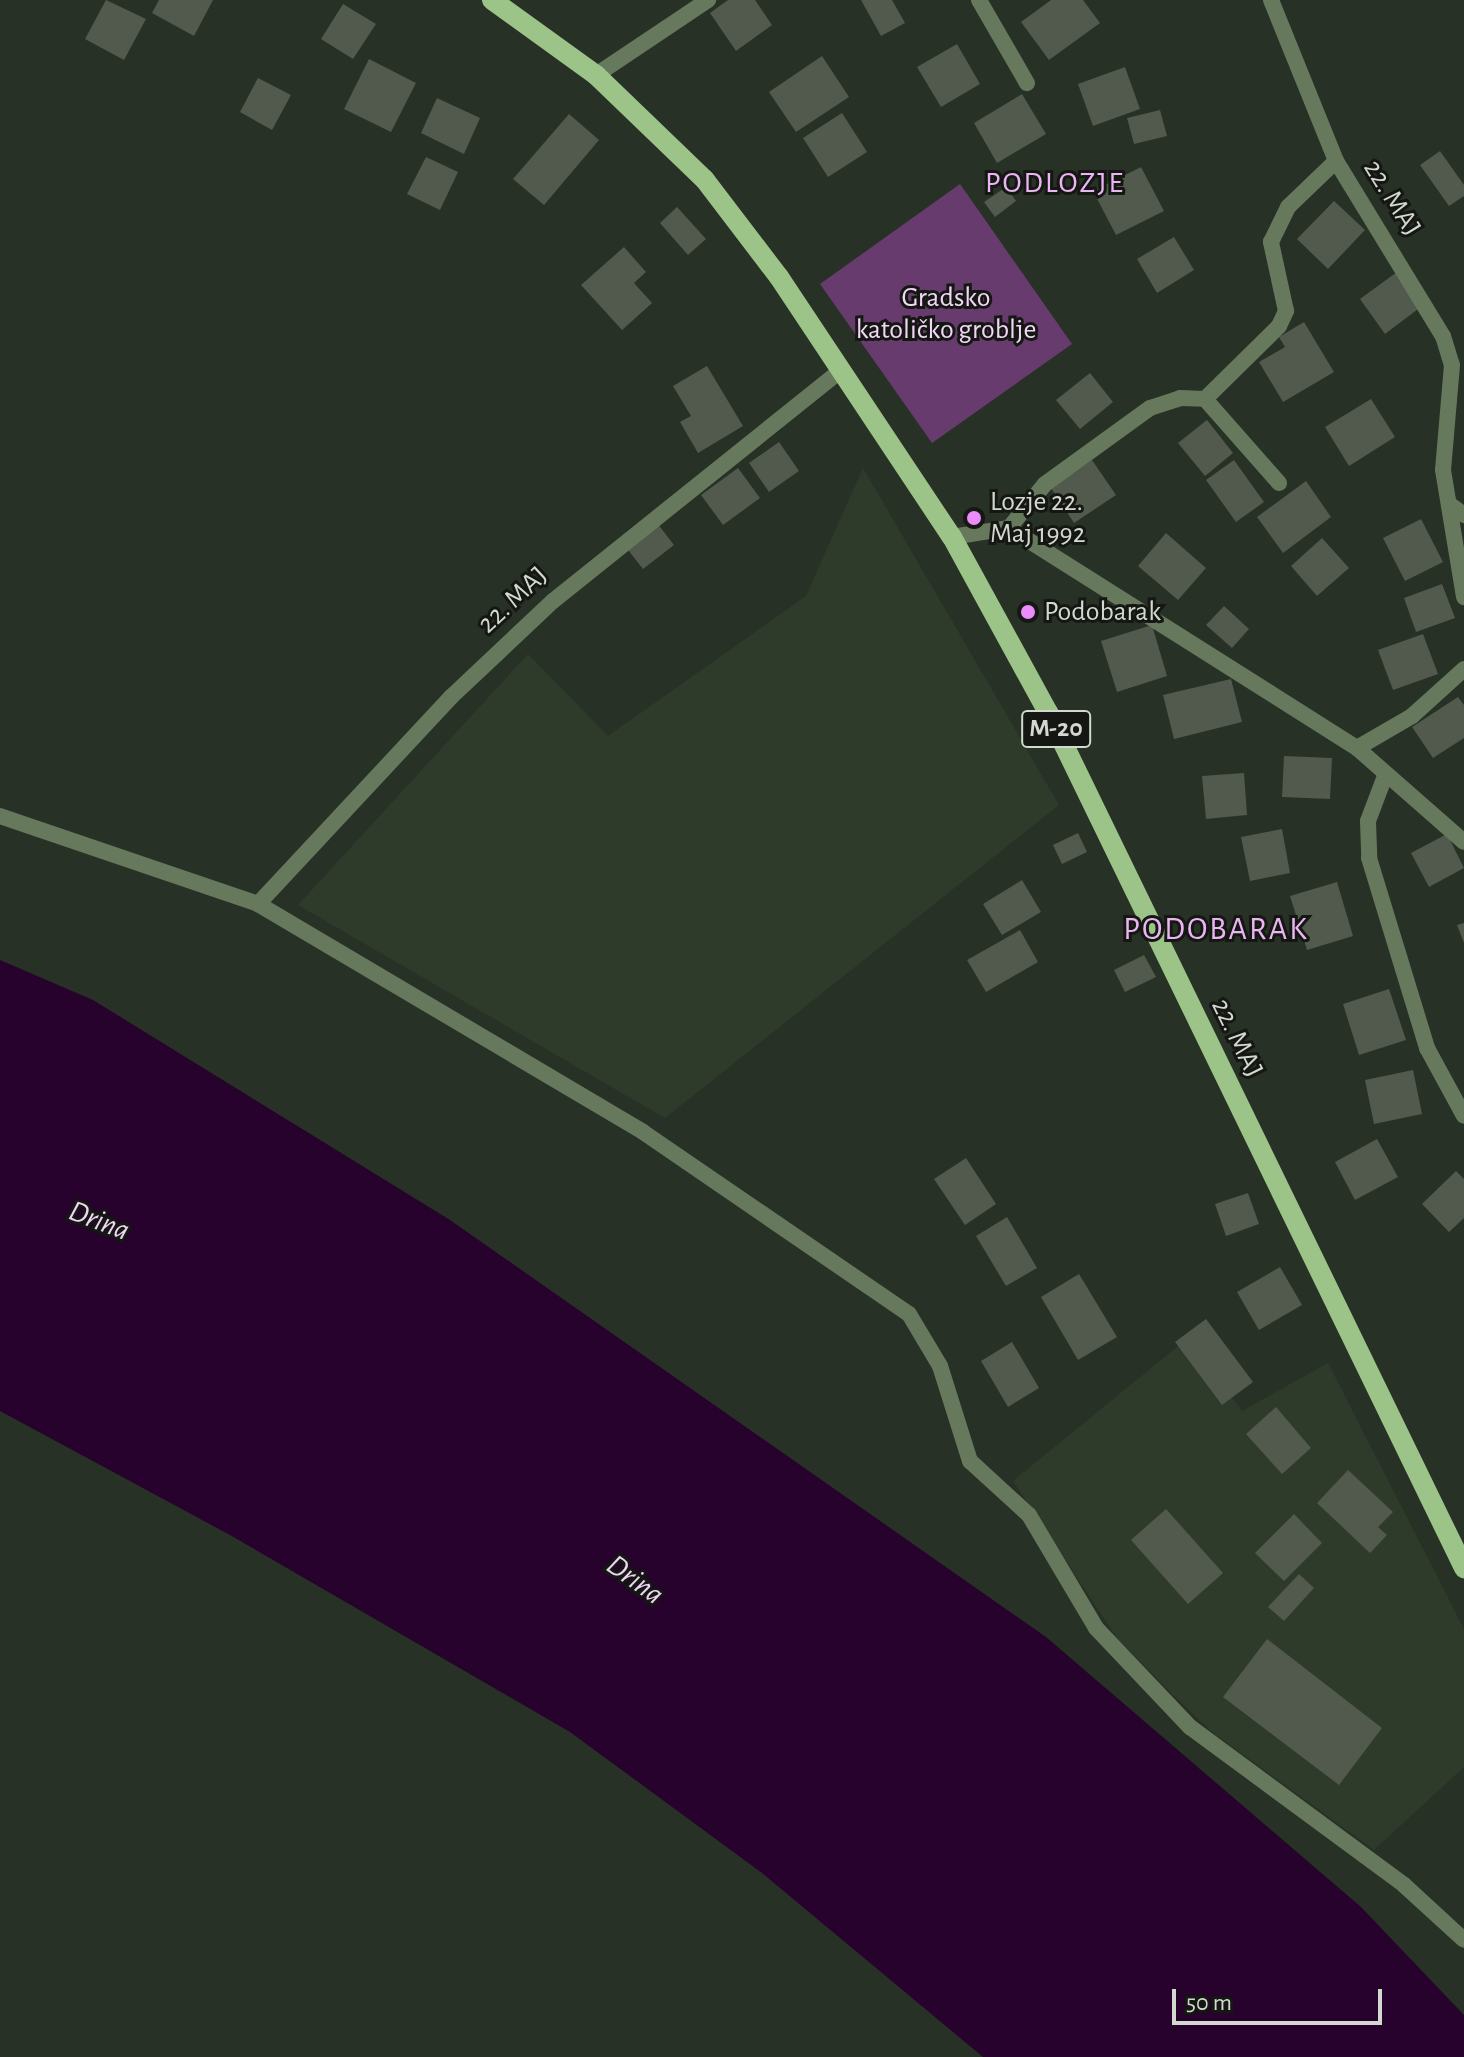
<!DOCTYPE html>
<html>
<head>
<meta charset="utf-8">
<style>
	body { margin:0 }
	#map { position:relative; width:1464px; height:2057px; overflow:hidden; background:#283125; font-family:"Alegreya Sans",sans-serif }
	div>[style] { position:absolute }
	.built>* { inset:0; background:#2f3b2a }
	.green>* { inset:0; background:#683b6f }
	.water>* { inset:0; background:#26022c }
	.building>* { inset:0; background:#515a4d }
	.lane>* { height:16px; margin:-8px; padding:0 8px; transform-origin:8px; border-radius:8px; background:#66795d }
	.street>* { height:16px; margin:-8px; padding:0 8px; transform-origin:8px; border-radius:8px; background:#66795d }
	.primary>* { height:20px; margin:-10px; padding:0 10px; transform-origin:10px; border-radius:10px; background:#9cc489 }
	.dots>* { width:22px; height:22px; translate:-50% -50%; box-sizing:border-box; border:4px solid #141712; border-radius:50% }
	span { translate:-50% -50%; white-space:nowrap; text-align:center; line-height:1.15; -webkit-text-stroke:6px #141712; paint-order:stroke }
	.shield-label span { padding:2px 6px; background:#141712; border:2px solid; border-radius:6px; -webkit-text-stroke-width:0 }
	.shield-label { font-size:26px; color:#d3d8d0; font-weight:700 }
	.street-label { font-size:28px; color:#d3d8d0 }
	.park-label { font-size:28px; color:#f3d5f7 }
	.poi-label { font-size:28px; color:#d3d8d0 }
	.left { translate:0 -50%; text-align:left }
	.neighbourhood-label { font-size:30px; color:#eab5f2; letter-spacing:2px }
	.water-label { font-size:30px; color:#f1d3f5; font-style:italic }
	.quarter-label { font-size:32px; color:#eab5f2; letter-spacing:2px }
	.scale { position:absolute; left:1172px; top:1989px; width:210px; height:36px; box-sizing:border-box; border:4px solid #d3d8d0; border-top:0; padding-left:10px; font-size:24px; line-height:28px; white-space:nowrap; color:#d3d8d0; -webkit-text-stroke:6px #141712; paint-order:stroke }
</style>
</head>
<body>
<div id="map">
	<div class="built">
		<i style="clip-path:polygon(863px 468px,1059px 805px,665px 1118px,298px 905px,528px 654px,608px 736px,806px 596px)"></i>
		<i style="clip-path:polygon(1188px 1338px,1242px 1411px,1328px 1363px,1464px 1629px,1464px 1767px,1374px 1850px,1211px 1731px,1174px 1696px,1117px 1638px,1013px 1481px)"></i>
	</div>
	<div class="green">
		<i style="clip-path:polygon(960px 184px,1072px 344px,932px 443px,820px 284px)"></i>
	</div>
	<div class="water">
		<i style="clip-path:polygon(0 960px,93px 1000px,450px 1220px,1046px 1637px,1361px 1907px,1464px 2015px,1464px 2057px,983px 2057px,762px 1873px,570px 1732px,230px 1535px,0 1411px)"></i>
	</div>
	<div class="building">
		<i style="clip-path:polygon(106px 0,146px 19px,124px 60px,85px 39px)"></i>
		<i style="clip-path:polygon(159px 0,213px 0,194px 36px,152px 13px)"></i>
		<i style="clip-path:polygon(728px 0,755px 0,772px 25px,736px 51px,710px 13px)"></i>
		<i style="clip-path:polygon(861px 0,892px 0,905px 23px,881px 36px)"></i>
		<i style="clip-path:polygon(1051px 0,1083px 0,1100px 23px,1049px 60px,1021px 22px)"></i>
		<i style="clip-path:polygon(343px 4px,376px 24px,353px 59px,321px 39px)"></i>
		<i style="clip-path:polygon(957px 44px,980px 84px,941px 107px,917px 67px)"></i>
		<i style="clip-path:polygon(822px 56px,849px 97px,796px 132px,769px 92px)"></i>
		<i style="clip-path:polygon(369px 59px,416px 83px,391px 132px,344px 109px)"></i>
		<i style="clip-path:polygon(1125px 67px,1140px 109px,1093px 126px,1078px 84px)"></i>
		<i style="clip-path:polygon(258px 78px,291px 95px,272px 130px,240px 112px)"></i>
		<i style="clip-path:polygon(1022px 94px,1046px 134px,997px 163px,974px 123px)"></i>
		<i style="clip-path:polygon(437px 98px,480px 118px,464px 154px,421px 133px)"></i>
		<i style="clip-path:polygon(1160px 110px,1167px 136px,1134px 144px,1127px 118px)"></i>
		<i style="clip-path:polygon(842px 113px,867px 152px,828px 177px,803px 138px)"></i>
		<i style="clip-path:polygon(569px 114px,599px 140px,544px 205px,513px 179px)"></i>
		<i style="clip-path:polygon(1440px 151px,1464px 185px,1464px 196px,1449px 206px,1420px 165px)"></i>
		<i style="clip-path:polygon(426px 157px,458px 172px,440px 210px,407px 194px)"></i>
		<i style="clip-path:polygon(1141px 167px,1164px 211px,1116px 235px,1093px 191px)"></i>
		<i style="clip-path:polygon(1006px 187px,1016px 201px,995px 217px,984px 202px)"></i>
		<i style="clip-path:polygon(1334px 201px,1365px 230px,1328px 269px,1297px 239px)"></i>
		<i style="clip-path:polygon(677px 207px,706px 239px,688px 255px,660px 223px)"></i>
		<i style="clip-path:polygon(1174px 237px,1194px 270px,1157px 293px,1137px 259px)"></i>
		<i style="clip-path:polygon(624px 247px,646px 272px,634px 283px,652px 303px,622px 330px,581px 285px)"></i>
		<i style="clip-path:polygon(1397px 272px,1422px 306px,1385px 334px,1360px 299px)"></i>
		<i style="clip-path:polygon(1304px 322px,1334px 372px,1283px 402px,1259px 362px,1285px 347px,1279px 337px)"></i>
		<i style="clip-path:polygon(707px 366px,743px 426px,698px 453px,680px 422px,691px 416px,673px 386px)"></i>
		<i style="clip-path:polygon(1090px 373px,1113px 402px,1080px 429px,1056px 400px)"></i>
		<i style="clip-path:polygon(1371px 399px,1395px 437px,1349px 466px,1325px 427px)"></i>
		<i style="clip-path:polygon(1207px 420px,1233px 453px,1205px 476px,1178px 443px)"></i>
		<i style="clip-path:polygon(779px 442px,799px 471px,769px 492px,749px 463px)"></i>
		<i style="clip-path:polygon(1092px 460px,1116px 495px,1074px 523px,1051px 488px)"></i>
		<i style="clip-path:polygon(1234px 460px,1264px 502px,1236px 522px,1206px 480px)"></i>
		<i style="clip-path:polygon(738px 468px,760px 498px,723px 525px,701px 495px)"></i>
		<i style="clip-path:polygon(1306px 481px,1331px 517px,1283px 553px,1257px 517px)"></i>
		<i style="clip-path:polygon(1421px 519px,1443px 562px,1405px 581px,1383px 538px)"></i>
		<i style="clip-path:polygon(657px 523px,674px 545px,643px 569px,625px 546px)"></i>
		<i style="clip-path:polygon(1166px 533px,1206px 568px,1178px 600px,1138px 566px)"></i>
		<i style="clip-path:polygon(1322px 538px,1349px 568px,1317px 596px,1291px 566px)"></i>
		<i style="clip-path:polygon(1442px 584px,1455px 618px,1416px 632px,1404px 598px)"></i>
		<i style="clip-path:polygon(1224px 606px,1249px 629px,1232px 648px,1206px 625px)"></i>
		<i style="clip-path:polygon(1152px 625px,1167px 676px,1117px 692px,1101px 641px)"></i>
		<i style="clip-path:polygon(1423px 634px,1438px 674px,1393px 690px,1378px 650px)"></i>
		<i style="clip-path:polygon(1231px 679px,1242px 722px,1174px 739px,1163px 695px)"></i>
		<i style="clip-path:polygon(1458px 697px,1464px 705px,1464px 738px,1433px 758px,1412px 727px)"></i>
		<i style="clip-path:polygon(1284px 756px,1332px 758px,1330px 799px,1282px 797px)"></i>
		<i style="clip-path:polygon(1244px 773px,1247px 815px,1206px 819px,1202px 776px)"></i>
		<i style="clip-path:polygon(1282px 829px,1290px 873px,1250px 881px,1241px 837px)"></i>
		<i style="clip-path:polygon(1078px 833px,1087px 852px,1062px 864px,1053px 845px)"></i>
		<i style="clip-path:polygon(1447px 834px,1464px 868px,1429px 887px,1411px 853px)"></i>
		<i style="clip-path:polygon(1022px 880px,1041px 912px,1002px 935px,983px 904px)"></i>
		<i style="clip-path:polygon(1337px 882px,1353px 936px,1307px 950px,1290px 896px)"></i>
		<i style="clip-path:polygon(1464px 923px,1464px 943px,1457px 925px)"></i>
		<i style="clip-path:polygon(1020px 930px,1038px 962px,986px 992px,967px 960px)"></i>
		<i style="clip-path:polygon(1144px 955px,1156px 977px,1125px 992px,1114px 970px)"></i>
		<i style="clip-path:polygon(1389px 989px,1406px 1040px,1359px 1055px,1343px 1004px)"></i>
		<i style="clip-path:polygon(1413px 1070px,1422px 1114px,1374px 1124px,1365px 1080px)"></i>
		<i style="clip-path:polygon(1377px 1139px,1398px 1177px,1355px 1200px,1335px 1162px)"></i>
		<i style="clip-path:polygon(966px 1158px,996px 1204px,965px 1225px,934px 1179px)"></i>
		<i style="clip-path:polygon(1456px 1171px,1464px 1179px,1464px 1218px,1449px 1232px,1422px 1204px)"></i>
		<i style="clip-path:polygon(1248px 1193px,1259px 1224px,1226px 1236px,1215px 1204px)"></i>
		<i style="clip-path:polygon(1007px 1217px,1037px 1268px,1006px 1286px,976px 1236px)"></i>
		<i style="clip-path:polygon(1280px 1267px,1302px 1305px,1259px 1330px,1237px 1292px)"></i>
		<i style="clip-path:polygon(1079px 1274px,1117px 1337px,1078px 1360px,1041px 1297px)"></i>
		<i style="clip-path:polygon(1206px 1319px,1253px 1382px,1222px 1405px,1175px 1342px)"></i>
		<i style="clip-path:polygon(1012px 1342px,1039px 1388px,1008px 1407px,981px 1361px)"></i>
		<i style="clip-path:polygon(1276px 1407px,1311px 1448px,1282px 1474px,1246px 1434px)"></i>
		<i style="clip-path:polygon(1348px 1470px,1393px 1512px,1378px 1527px,1387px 1535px,1370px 1553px,1317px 1503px)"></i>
		<i style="clip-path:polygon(1166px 1509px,1223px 1573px,1188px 1604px,1131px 1540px)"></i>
		<i style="clip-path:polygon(1294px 1514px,1322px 1543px,1284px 1581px,1255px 1553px)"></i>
		<i style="clip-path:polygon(1299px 1574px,1314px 1588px,1284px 1621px,1268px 1607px)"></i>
		<i style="clip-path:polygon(1267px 1639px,1382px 1728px,1339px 1785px,1223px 1697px)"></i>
	</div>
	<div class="lane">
		<i style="left:1271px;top:0;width:174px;rotate:68deg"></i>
		<i style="left:1205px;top:399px;width:112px;rotate:48.6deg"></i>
		<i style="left:1449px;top:504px;width:19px;rotate:36deg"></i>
	</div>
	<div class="street">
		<i style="left:979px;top:0;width:96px;rotate:60deg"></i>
		<i style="left:596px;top:75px;width:135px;rotate:-33.8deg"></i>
		<i style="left:1009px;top:528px;width:57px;rotate:-50.7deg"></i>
		<i style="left:1045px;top:484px;width:130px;rotate:-35.9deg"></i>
		<i style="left:1150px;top:408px;width:32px;rotate:-18deg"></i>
		<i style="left:1180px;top:398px;width:25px;rotate:2deg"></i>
		<i style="left:1205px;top:399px;width:104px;rotate:-44.6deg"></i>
		<i style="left:1279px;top:326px;width:17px;rotate:-65deg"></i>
		<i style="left:1286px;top:311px;width:71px;rotate:-102.3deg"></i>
		<i style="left:1271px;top:242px;width:39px;rotate:-64deg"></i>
		<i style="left:1288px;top:207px;width:66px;rotate:-43.8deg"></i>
		<i style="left:1336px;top:161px;width:205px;rotate:58.6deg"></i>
		<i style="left:1443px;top:336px;width:30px;rotate:73deg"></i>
		<i style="left:1452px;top:365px;width:105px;rotate:94.9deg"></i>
		<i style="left:1443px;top:470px;width:129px;rotate:80.6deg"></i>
		<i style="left:952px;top:537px;width:58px;rotate:-9deg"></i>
		<i style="left:1009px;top:528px;width:412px;rotate:32.3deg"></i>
		<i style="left:1357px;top:748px;width:142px;rotate:41.3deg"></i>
		<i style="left:1357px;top:748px;width:64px;rotate:-30.2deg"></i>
		<i style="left:1412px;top:716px;width:70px;rotate:-42.1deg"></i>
		<i style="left:1385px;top:776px;width:48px;rotate:110.7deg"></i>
		<i style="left:1368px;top:821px;width:37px;rotate:88deg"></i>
		<i style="left:1369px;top:858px;width:199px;rotate:73deg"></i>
		<i style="left:1427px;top:1048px;width:77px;rotate:61.4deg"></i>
		<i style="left:0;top:816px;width:273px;rotate:18.8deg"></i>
		<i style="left:258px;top:904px;width:447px;rotate:30.6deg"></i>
		<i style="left:643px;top:1132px;width:322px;rotate:34.4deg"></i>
		<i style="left:909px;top:1314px;width:61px;rotate:59.2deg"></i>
		<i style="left:940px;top:1366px;width:100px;rotate:72.5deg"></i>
		<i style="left:970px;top:1461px;width:80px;rotate:42.5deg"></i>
		<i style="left:1029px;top:1515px;width:131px;rotate:59.3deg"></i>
		<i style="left:1096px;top:1628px;width:137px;rotate:46.5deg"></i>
		<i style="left:1190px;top:1727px;width:266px;rotate:36.4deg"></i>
		<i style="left:1404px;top:1885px;width:81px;rotate:42.5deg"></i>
		<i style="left:258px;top:904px;width:283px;rotate:-47deg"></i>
		<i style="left:451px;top:697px;width:140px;rotate:-43.3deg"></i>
		<i style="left:553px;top:601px;width:365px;rotate:-38.7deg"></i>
	</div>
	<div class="primary">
		<i style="left:492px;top:0;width:128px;rotate:35.8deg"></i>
		<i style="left:596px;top:75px;width:151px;rotate:43.9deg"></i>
		<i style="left:705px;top:180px;width:122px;rotate:52.7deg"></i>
		<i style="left:779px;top:277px;width:312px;rotate:56.4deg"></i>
		<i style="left:952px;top:537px;width:200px;rotate:61.3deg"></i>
		<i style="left:1048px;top:712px;width:952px;rotate:64.08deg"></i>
	</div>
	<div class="dots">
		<i style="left:974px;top:518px;background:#ec8cfb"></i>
		<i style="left:1028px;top:612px;background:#ec8cfb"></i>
	</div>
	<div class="shield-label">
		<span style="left:1056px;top:729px">M-20</span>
	</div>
	<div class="street-label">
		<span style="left:1392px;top:198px;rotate:58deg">22. MAJ</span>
		<span style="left:513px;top:600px;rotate:-43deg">22. MAJ</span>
		<span style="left:1237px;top:1038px;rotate:64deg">22. MAJ</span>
	</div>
	<div class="park-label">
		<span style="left:946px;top:314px">Gradsko<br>katoličko groblje</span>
	</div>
	<div class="poi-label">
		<span class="left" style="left:990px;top:518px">Lozje 22.<br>Maj 1992</span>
		<span class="left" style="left:1044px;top:612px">Podobarak</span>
	</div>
	<div class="neighbourhood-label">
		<span style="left:1055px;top:183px">PODLOZJE</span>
	</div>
	<div class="water-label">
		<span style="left:99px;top:1221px;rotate:21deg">Drina</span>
		<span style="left:635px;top:1580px;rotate:36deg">Drina</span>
	</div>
	<div class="quarter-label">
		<span style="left:1216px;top:929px">PODOBARAK</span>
	</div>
	<div class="scale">50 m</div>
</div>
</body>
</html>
